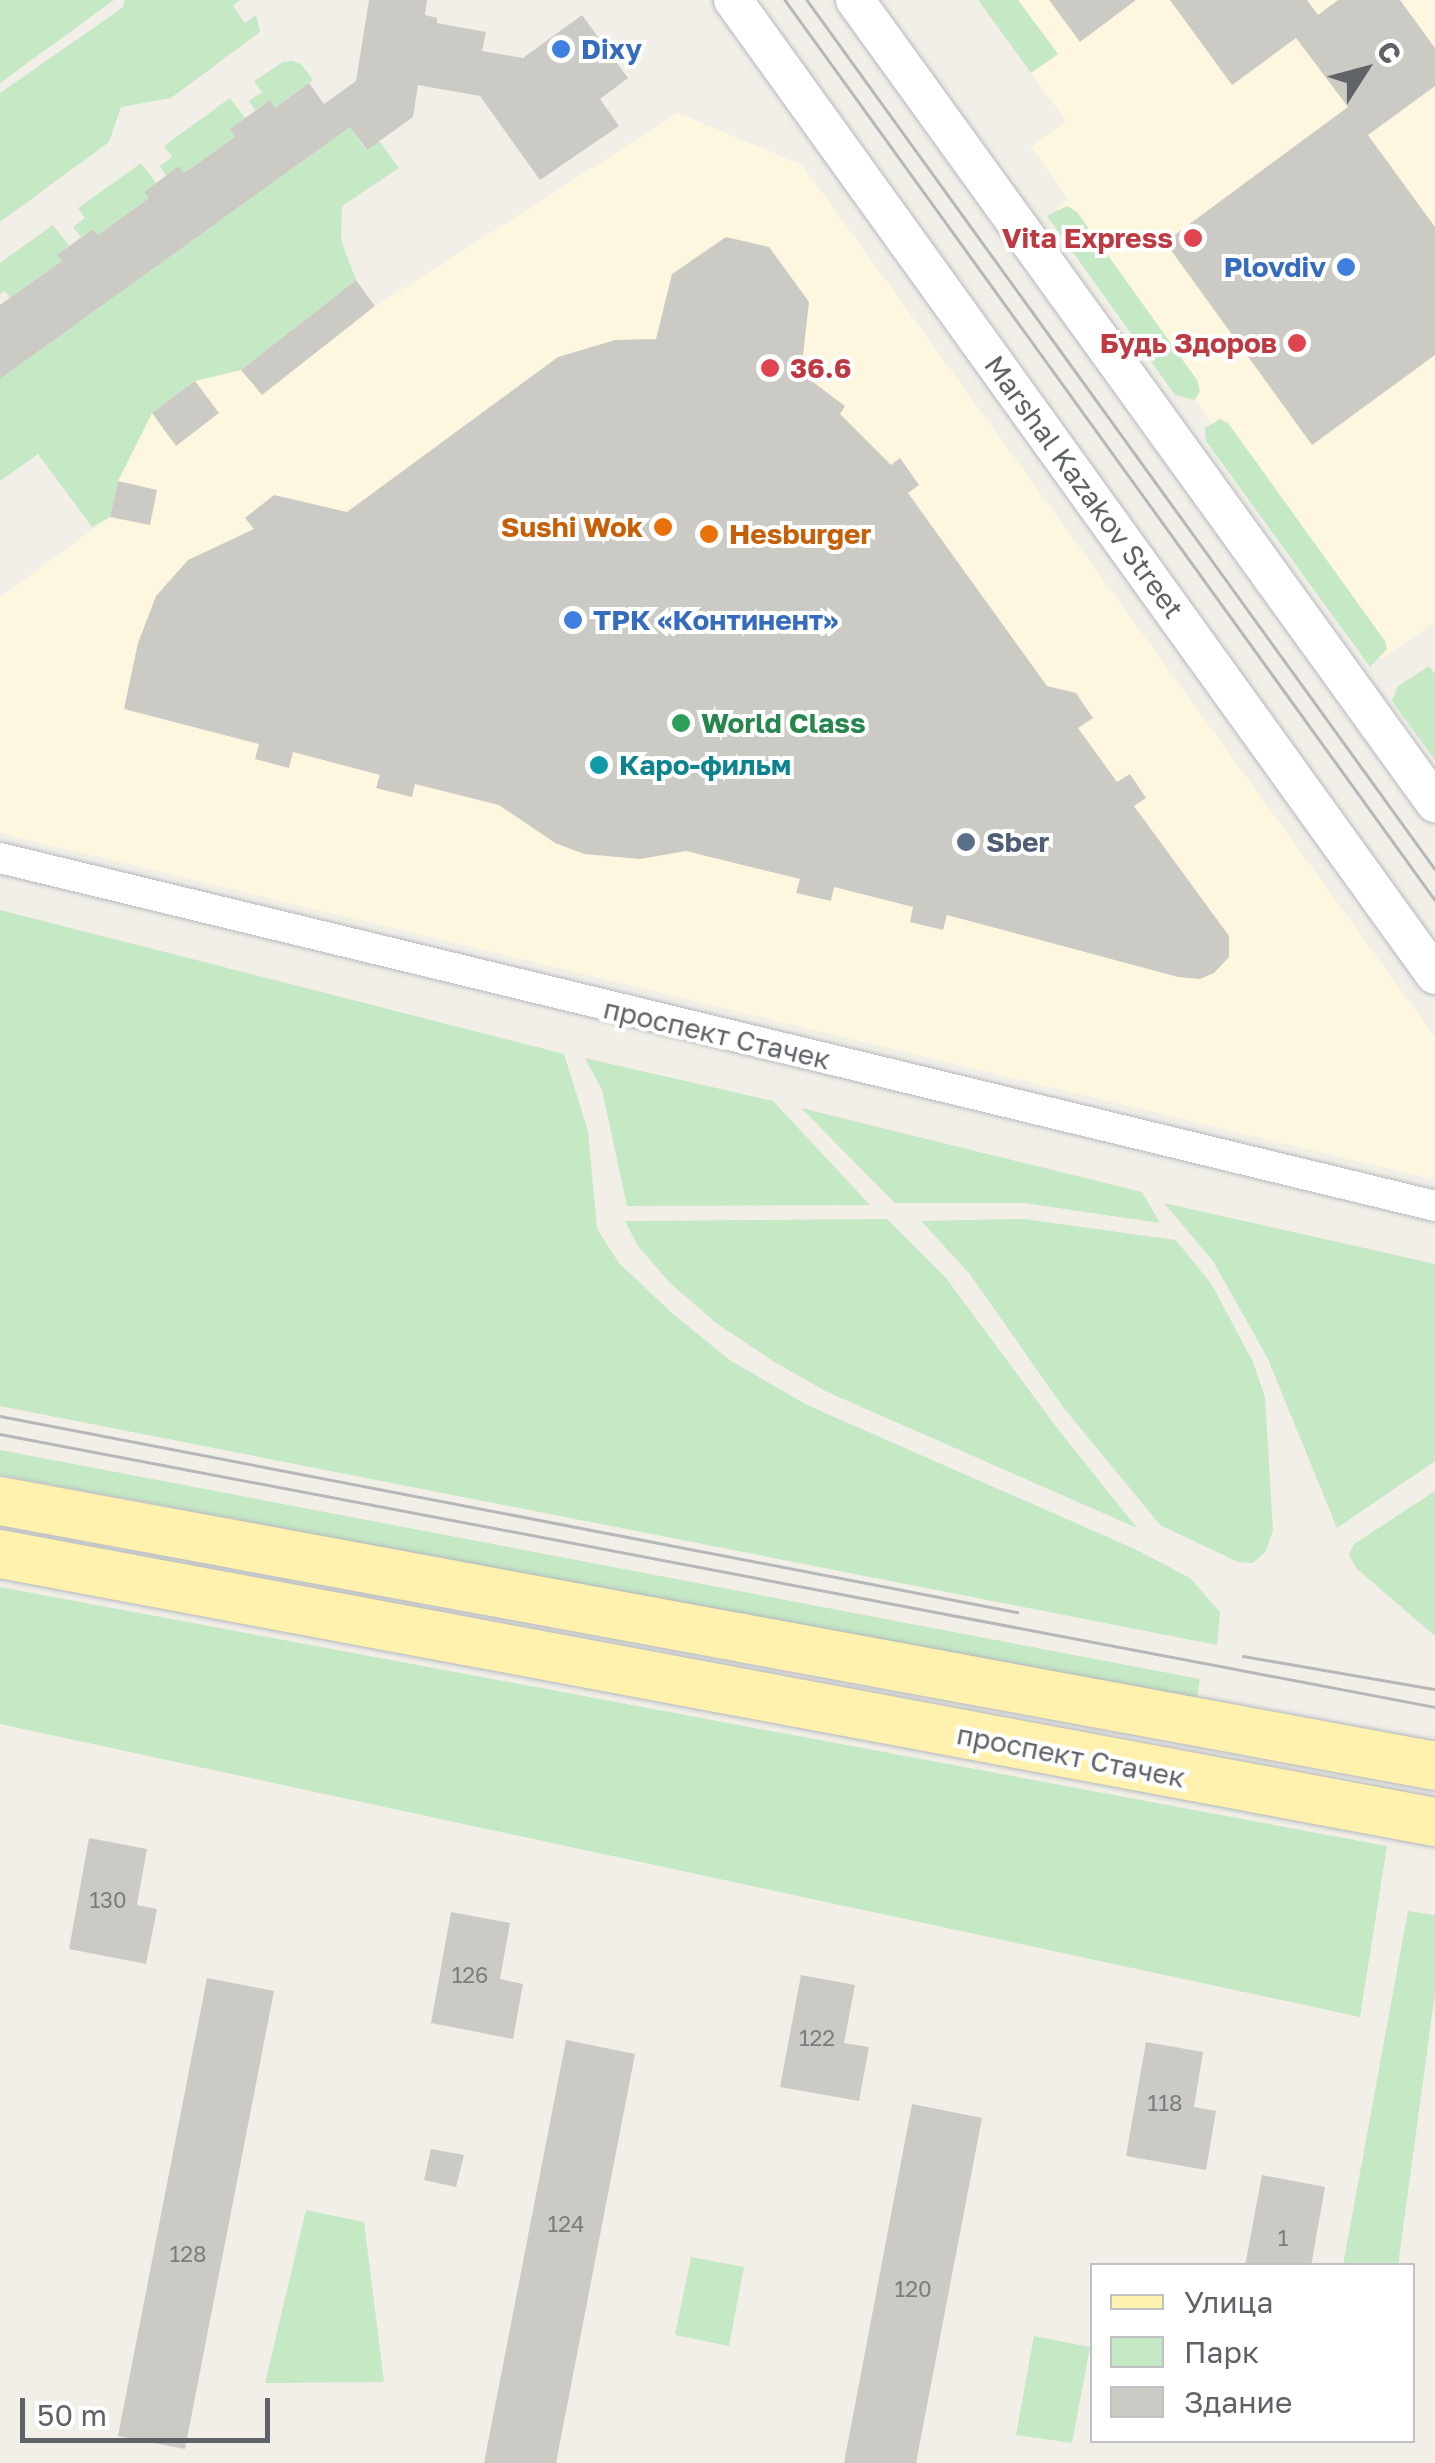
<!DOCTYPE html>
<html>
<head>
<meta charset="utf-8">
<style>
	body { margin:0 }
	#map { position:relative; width:1435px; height:2463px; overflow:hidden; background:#f1efe8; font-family:"Golos Text",sans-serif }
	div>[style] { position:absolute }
	.commercial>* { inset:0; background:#fef7e0 }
	.green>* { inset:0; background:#c5e8c5 }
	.building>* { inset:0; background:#cccac5 }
	.roads { filter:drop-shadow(0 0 2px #b5b8bc) drop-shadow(0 0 2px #b5b8bc) }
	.minor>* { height:30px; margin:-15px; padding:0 15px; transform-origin:15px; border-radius:15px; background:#fff }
	.tertiary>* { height:38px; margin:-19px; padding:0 19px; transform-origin:19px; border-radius:19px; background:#fff }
	.primary>* { height:48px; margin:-24px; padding:0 24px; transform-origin:24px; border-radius:24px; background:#fff2af }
	.tram>* { height:2.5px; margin:-1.25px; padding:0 1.25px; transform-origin:1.25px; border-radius:1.25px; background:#b6b7b8 }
	.dots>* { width:28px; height:28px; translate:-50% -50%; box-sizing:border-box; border:5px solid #fff; border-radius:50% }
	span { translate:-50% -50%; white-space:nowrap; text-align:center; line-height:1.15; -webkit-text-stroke:8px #fff; paint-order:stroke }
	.number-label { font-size:22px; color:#7a7d7f }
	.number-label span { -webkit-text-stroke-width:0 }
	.shop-label { font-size:28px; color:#366cbe; font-weight:700 }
	.left { translate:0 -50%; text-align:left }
	.right { translate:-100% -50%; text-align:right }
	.health-label { font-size:28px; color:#be3a42; font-weight:700 }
	.street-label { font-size:28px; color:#5f6368 }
	.food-label { font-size:28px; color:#c56008; font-weight:700 }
	.leisure-label { font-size:28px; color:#27864d; font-weight:700 }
	.culture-label { font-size:28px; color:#0d838f; font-weight:700 }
	.service-label { font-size:28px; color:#4e5e75; font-weight:700 }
	.legend { position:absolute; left:1090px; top:2263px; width:325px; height:180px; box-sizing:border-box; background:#fff; border:2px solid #bfc1c3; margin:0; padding:12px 18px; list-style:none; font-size:30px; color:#5f6368 }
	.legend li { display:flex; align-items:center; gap:20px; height:50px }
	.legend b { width:50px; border:2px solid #bfc1c3 }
	.north { position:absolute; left:1315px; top:20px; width:100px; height:100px; -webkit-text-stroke:8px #fff; paint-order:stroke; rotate:54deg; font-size:28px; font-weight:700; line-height:40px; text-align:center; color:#5f6368 }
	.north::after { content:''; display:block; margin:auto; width:35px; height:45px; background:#5f6368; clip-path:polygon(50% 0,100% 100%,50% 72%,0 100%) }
	.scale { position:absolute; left:20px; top:2398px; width:250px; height:45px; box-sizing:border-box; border:5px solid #5f6368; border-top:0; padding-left:12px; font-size:30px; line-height:35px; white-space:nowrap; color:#5f6368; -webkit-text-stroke:8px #fff; paint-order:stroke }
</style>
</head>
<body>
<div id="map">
	<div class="commercial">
		<i style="clip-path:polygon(978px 0,1435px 0,1435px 622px,1381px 659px,1057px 208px,1068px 199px,1031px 147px,1066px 121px)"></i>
		<i style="clip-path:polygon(678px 113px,802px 165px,1435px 1037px,1435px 1175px,1431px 1179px,0 833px,0 597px,110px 517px,118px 481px,152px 413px,195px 381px,241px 370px,356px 280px,376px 306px)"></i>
	</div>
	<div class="green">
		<i style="clip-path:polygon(0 0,114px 0,0 83px)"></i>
		<i style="clip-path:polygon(125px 0,240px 0,233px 6px,245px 23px,256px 15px,260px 32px,171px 98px,121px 107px,109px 142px,0 222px,0 93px,122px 8px)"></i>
		<i style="clip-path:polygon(978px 0,1018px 0,1058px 54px,1031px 73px)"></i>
		<i style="clip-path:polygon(292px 61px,301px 64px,313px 80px,275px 108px,269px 101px,255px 110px,249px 101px,262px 92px,254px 81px,283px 62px)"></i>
		<i style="clip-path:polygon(230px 98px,245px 118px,230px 129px,235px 137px,184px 173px,179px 166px,166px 176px,160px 166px,172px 157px,164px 146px)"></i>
		<i style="clip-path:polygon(350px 127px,366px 150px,379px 141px,399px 168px,342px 206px,341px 240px,356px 280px,241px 370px,195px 381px,152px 413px,118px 481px,110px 517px,92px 527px,38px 454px,0 481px,0 379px)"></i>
		<i style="clip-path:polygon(141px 163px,156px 183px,145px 192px,149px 198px,98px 235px,93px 229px,81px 237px,73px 227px,85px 218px,78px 208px)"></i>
		<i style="clip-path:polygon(1067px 206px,1077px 212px,1197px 380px,1200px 391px,1195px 400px,1175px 395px,1047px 216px)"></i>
		<i style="clip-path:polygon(53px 225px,69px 246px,58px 255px,62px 261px,10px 298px,5px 291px,0 294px,0 263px)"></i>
		<i style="clip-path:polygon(1220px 419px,1228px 423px,1385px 641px,1387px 649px,1370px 667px,1206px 441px,1205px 428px)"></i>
		<i style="clip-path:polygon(1429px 666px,1435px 674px,1435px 760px,1392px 701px,1398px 686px)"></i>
		<i style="clip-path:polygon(0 910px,564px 1054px,588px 1131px,597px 1229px,619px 1263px,673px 1314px,731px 1361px,807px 1405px,1135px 1549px,1190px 1578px,1220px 1612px,1217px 1645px,0 1406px)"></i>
		<i style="clip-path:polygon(585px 1058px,773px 1101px,870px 1205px,627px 1206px,602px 1090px)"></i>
		<i style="clip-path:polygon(801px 1108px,1142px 1192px,1160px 1223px,1024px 1203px,895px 1203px)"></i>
		<i style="clip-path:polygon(1164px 1203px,1435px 1264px,1435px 1461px,1337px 1528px,1268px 1359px,1213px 1261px)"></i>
		<i style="clip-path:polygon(887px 1219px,946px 1278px,1057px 1428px,1137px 1528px,825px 1391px,773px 1361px,716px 1323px,669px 1282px,638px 1246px,625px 1221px)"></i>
		<i style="clip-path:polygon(1024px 1219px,1176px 1240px,1212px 1285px,1253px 1362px,1265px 1397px,1273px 1530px,1266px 1551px,1253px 1563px,1238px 1562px,1160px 1525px,1063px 1407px,969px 1273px,921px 1221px)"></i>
		<i style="clip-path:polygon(0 1450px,1200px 1679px,1197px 1700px,0 1475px)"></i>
		<i style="clip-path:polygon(1435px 1491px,1435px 1636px,1356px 1568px,1349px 1554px,1354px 1544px)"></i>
		<i style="clip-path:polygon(0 1587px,1387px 1846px,1360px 2017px,0 1724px)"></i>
		<i style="clip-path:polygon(1408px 1911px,1435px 1915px,1435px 1993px,1398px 2265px,1343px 2265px)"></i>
		<i style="clip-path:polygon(306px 2210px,364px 2222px,384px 2382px,265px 2383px)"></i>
		<i style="clip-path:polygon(691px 2257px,744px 2267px,729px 2346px,675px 2335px)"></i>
		<i style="clip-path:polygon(1034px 2336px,1090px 2347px,1072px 2443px,1016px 2435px)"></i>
	</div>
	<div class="building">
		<i style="clip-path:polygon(369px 0,427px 0,425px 15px,437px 18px,437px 23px,486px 32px,482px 51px,523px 58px,582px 15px,628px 78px,600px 99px,619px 126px,540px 180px,480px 96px,418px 85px,413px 117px,367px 150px,350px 127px,0 379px,0 305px,62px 261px,57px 255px,93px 229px,98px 235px,149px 198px,144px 192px,179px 166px,184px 173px,235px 137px,230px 129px,270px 100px,275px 108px,309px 83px,324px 104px,356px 81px)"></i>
		<i style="clip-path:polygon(1049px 0,1136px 0,1080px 42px)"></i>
		<i style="clip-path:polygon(1170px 0,1307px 0,1318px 15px,1338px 0,1400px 0,1435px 48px,1435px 86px,1368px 135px,1435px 227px,1435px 355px,1312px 445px,1165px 242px,1348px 107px,1296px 38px,1232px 85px)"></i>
		<i style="clip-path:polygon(726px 237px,769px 247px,809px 302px,801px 373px,845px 406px,840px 414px,891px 465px,900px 458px,919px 485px,908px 493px,1047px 686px,1076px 693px,1093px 718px,1078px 728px,1117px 782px,1130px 774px,1146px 798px,1134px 806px,1229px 936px,1229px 957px,1214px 973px,1200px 979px,1178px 977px,947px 915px,943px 930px,910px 922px,913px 907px,834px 887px,831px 901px,796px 893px,800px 879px,686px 851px,640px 859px,584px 854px,555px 843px,499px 805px,415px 784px,412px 797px,376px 788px,380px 775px,293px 752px,289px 768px,255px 759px,259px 744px,124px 709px,138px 643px,156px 596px,188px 560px,254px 529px,245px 518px,274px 495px,347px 512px,558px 357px,615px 340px,656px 339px,672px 274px)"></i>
		<i style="clip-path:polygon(356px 280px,375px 306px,262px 395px,241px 370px)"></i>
		<i style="clip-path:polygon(195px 381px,219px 413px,176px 446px,152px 413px)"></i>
		<i style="clip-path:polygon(118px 481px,157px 490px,150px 525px,110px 517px)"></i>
		<i style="clip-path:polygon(89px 1838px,147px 1849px,137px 1905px,157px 1909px,146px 1964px,69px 1949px)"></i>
		<i style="clip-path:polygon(451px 1912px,510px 1923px,500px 1979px,523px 1984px,513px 2039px,431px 2023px)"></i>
		<i style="clip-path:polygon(801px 1975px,855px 1985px,844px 2043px,869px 2047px,859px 2101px,780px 2087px)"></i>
		<i style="clip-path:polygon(207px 1978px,274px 1991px,185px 2449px,118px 2436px)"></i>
		<i style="clip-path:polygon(566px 2040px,635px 2054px,556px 2463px,484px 2463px)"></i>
		<i style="clip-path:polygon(1146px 2042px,1203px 2052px,1194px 2107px,1216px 2111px,1206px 2170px,1126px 2156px)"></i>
		<i style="clip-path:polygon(912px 2104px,982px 2118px,916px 2463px,844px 2463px)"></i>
		<i style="clip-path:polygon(431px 2149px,464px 2155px,456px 2187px,424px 2180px)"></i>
		<i style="clip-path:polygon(1262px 2175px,1325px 2187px,1311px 2266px,1245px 2266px)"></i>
	</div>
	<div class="roads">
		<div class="minor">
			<i style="left:0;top:858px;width:1477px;rotate:13.63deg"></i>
		</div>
		<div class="tertiary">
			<i style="left:733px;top:0;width:1201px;rotate:54.25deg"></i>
			<i style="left:855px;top:0;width:991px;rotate:54.16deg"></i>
		</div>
		<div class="primary">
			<i style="left:0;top:1501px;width:1459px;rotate:10.46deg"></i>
			<i style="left:0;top:1554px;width:1460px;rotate:10.58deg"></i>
		</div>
	</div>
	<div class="tram">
		<i style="left:785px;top:0;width:1110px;rotate:54.16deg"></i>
		<i style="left:807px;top:0;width:1072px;rotate:54.15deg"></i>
		<i style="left:0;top:1416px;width:1036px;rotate:10.91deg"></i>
		<i style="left:0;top:1434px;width:1461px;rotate:10.77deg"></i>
		<i style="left:1243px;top:1656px;width:195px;rotate:9.8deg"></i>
	</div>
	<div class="dots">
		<i style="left:561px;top:49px;background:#3f7fe0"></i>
		<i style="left:1193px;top:238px;background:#e0444e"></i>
		<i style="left:1346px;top:267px;background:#3f7fe0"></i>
		<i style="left:1297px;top:343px;background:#e0444e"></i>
		<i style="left:770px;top:368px;background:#e0444e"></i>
		<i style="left:663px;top:527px;background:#e8710a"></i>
		<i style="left:709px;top:534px;background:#e8710a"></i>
		<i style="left:573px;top:620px;background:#3f7fe0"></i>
		<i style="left:681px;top:723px;background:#2e9e5b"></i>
		<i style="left:599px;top:765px;background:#0f9aa8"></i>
		<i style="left:966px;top:842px;background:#5c6f8a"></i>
	</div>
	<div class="number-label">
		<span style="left:108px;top:1900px">130</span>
		<span style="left:470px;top:1975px">126</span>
		<span style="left:817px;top:2038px">122</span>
		<span style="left:1165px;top:2103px">118</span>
		<span style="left:566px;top:2224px">124</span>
		<span style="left:1283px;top:2238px">1</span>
		<span style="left:188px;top:2254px">128</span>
		<span style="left:913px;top:2289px">120</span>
	</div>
	<div class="shop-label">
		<span class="left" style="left:581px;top:49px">Dixy</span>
		<span class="right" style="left:1326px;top:267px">Plovdiv</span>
		<span class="left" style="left:593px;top:620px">ТРК «Континент»</span>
	</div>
	<div class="health-label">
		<span class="right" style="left:1173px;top:238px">Vita Express</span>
		<span class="right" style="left:1277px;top:343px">Будь Здоров</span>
		<span class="left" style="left:790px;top:368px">36.6</span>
	</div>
	<div class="street-label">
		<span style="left:1084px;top:487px;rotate:54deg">Marshal Kazakov Street</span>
		<span style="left:717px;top:1034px;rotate:13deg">проспект Стачек</span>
		<span style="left:1071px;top:1756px;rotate:11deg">проспект Стачек</span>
	</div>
	<div class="food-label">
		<span class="right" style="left:643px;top:527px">Sushi Wok</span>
		<span class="left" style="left:729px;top:534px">Hesburger</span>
	</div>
	<div class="leisure-label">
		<span class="left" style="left:701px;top:723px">World Class</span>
	</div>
	<div class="culture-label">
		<span class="left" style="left:619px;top:765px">Каро-фильм</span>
	</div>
	<div class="service-label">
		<span class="left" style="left:986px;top:842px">Sber</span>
	</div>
	<ul class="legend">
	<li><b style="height:12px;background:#fff2af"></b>Улица</li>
	<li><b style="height:28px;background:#c5e8c5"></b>Парк</li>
	<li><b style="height:28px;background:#cccac5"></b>Здание</li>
	</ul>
	<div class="north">С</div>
	<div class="scale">50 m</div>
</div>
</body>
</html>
